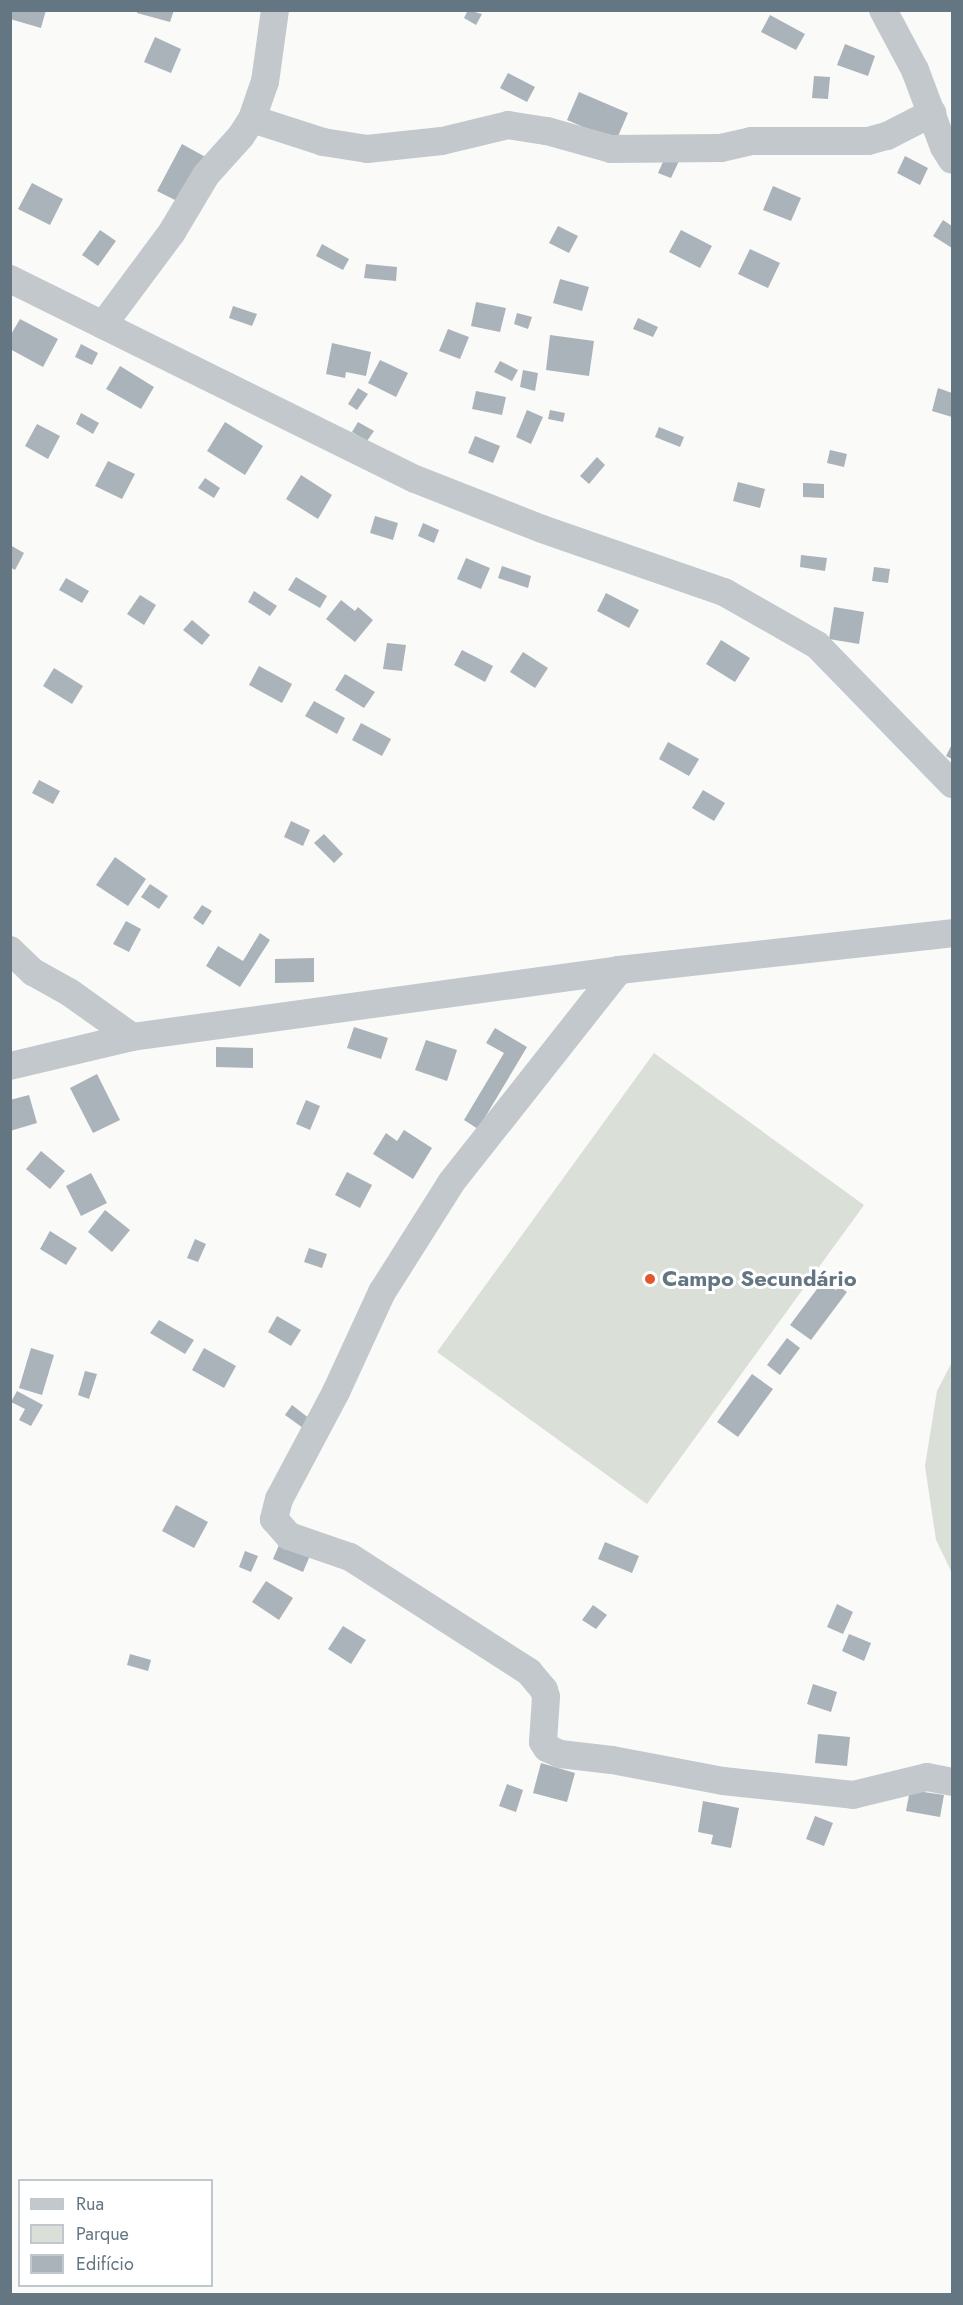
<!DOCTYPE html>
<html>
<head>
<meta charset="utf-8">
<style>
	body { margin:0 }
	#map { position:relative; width:963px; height:2305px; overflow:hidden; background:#fafaf8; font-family:Jost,sans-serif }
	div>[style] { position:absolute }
	.green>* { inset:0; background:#dadfd7 }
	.building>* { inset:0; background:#aab3b9 }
	.minor>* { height:28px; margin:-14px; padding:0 14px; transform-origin:14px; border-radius:14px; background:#c3c8cc }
	.dots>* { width:16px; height:16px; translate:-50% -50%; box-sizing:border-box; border:3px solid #fff; border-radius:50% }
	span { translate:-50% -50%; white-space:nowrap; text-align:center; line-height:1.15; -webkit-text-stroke:6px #fff; paint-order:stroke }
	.poi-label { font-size:22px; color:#657683; font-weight:700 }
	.left { translate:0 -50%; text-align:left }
	.frame { position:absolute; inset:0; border:12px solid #657683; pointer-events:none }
	.legend { position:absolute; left:18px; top:2179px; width:195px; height:108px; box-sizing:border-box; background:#fff; border:2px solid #c1c8cd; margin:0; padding:8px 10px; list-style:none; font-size:18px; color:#657683 }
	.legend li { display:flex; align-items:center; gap:12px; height:30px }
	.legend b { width:30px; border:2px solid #c1c8cd }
</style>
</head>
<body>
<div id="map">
	<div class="green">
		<i style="clip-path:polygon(654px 1053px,864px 1205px,647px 1504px,437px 1352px)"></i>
		<i style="clip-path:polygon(952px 1362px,952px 1573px,936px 1540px,925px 1466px,937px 1391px)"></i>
	</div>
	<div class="building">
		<i style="clip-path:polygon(10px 10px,46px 10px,41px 28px,10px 19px)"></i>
		<i style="clip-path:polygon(137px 10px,174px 10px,170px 22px,137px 13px)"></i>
		<i style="clip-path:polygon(468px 10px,482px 14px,476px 25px,464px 18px)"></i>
		<i style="clip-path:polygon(770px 15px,805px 34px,796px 50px,761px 32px)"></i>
		<i style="clip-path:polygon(155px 37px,181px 49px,171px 73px,144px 62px)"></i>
		<i style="clip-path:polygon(845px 44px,875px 56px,868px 76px,837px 65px)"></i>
		<i style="clip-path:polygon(508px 73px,535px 87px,527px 102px,500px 88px)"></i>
		<i style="clip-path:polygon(814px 76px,830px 77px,828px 99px,812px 98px)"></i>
		<i style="clip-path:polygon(579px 92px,628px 113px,616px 141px,567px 120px)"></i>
		<i style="clip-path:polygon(182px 144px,209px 159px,179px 202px,157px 191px)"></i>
		<i style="clip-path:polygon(666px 155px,679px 161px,671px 178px,658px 173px)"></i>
		<i style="clip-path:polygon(905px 156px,928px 168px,920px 185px,897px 173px)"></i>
		<i style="clip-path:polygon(32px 183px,63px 199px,50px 225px,18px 209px)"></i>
		<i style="clip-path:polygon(773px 186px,801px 198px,791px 221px,763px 210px)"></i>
		<i style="clip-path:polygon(943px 220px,952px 226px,952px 248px,933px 236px)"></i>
		<i style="clip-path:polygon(558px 226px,578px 236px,569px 253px,549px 243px)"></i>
		<i style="clip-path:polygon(100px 230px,116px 241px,98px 266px,82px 255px)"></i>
		<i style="clip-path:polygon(681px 230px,712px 246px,700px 268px,669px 252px)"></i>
		<i style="clip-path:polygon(322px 244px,349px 259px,343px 270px,316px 256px)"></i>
		<i style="clip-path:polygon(750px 249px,780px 263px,768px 288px,738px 274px)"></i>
		<i style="clip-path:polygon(366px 264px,397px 267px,396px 281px,364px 278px)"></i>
		<i style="clip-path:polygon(560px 279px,589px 287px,582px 311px,553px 303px)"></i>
		<i style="clip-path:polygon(476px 302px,506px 308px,500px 332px,471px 326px)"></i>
		<i style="clip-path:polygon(233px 306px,257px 314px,252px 326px,229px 318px)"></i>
		<i style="clip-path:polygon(517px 313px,532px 317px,528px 329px,514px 324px)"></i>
		<i style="clip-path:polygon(638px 318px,658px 327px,653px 337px,633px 329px)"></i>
		<i style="clip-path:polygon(20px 319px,58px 339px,43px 367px,10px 349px,10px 336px)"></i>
		<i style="clip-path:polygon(448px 329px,469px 337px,460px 359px,439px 351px)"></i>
		<i style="clip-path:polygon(550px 335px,594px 341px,589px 376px,546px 370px)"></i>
		<i style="clip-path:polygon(332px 343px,371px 352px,366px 376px,346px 372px,345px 378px,326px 374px)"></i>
		<i style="clip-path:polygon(81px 344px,98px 353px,92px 365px,75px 357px)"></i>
		<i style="clip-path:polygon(380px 360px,408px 373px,396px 397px,368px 383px)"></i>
		<i style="clip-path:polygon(500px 361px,518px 370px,512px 381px,494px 372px)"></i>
		<i style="clip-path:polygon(120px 366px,154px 387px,141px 409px,106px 389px)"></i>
		<i style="clip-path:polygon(523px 370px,538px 373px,535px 391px,520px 387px)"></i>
		<i style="clip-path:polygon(358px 388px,368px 394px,357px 410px,348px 404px)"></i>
		<i style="clip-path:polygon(938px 388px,952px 393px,952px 417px,932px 411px)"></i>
		<i style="clip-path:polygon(476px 391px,506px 397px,502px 415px,472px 409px)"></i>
		<i style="clip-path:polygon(527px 410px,543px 417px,531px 444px,516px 437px)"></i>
		<i style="clip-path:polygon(550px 410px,565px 413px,563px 422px,548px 419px)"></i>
		<i style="clip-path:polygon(81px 413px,99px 423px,93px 434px,76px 424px)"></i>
		<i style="clip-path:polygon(225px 422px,263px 446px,245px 475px,207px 451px)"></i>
		<i style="clip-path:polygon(358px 422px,374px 431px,367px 441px,352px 432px)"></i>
		<i style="clip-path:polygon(37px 424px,60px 436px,48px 459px,25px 446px)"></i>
		<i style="clip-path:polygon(659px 427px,684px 437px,680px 447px,655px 437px)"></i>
		<i style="clip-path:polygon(475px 436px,500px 446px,493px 463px,468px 453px)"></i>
		<i style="clip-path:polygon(830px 450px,847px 454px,844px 467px,827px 463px)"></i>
		<i style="clip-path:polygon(597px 457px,605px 465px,589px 484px,580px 476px)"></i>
		<i style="clip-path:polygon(108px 461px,135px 474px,122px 499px,95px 486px)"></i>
		<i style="clip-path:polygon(301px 475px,332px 495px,318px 519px,286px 499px)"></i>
		<i style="clip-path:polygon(205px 478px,220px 488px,214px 498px,198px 488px)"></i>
		<i style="clip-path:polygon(738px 482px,765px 489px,760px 508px,733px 501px)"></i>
		<i style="clip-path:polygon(803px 483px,824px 484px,824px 498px,803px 497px)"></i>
		<i style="clip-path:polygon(375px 516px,398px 523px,393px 540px,370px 533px)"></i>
		<i style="clip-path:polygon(423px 523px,439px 530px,434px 543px,418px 536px)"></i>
		<i style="clip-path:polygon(10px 545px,24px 553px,15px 570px,10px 567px)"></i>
		<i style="clip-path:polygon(801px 555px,827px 558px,825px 571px,800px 567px)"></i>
		<i style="clip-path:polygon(466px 558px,490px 568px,481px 589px,457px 579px)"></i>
		<i style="clip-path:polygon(502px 566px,531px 576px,528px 588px,498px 578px)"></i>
		<i style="clip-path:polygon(874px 567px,890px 569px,888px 583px,872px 581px)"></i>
		<i style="clip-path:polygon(296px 577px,327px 596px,320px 608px,288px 590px)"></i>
		<i style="clip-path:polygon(66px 578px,89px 591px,82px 603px,59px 590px)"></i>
		<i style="clip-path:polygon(254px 591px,277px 606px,270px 616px,248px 602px)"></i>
		<i style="clip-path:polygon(606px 593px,639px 610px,629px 628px,597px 611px)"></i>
		<i style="clip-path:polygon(140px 595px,156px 605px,144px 625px,127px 614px)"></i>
		<i style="clip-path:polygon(341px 600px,355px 611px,358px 607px,373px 620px,355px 642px,326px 619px)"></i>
		<i style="clip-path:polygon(834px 607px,864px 612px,859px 644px,829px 639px)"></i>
		<i style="clip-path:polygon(192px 620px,210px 635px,202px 645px,183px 630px)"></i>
		<i style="clip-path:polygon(721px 640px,750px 658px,735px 682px,706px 664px)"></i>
		<i style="clip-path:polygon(387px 643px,406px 645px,402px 671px,383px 669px)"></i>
		<i style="clip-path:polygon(462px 650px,493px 666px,485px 682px,454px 665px)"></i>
		<i style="clip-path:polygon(523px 652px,548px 668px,535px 688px,510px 672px)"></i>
		<i style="clip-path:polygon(259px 666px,292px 684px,282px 703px,249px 685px)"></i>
		<i style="clip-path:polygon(54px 668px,83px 686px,72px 704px,43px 686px)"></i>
		<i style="clip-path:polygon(345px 674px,375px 692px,364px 708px,335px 690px)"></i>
		<i style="clip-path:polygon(314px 701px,345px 718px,337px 734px,305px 716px)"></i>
		<i style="clip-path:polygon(361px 723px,391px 739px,382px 756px,352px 740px)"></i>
		<i style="clip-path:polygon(668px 742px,699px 759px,689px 776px,659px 759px)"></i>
		<i style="clip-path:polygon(952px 744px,952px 759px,946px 756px)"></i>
		<i style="clip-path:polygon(39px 780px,60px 791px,53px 804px,32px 793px)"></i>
		<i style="clip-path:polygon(703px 790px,725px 803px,714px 821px,692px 808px)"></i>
		<i style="clip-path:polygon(291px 821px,310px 830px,303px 846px,284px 837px)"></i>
		<i style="clip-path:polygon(324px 834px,343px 854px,334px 863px,314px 843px)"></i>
		<i style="clip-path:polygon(115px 857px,146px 879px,128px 906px,96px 885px)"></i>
		<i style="clip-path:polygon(150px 884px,168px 896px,159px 909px,141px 897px)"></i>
		<i style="clip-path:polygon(202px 905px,212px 911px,203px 925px,193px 918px)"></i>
		<i style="clip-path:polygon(126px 921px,141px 929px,129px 952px,113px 944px)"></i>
		<i style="clip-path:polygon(260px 933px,270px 940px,240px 987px,206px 966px,218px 946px,243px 961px)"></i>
		<i style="clip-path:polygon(314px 958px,314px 982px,275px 983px,275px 959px)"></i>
		<i style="clip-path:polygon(354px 1027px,388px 1038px,381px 1059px,347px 1048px)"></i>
		<i style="clip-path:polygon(495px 1028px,527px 1047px,478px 1129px,464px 1120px,504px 1053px,486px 1043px)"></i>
		<i style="clip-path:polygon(426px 1040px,457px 1050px,447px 1081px,415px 1070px)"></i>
		<i style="clip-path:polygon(216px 1047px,253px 1048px,253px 1068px,216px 1067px)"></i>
		<i style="clip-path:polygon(97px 1074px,120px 1120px,93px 1133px,70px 1088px)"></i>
		<i style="clip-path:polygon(29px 1095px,37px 1123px,10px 1131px,10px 1100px)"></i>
		<i style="clip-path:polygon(306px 1100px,320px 1106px,310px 1130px,296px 1124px)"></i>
		<i style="clip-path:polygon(404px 1130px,432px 1148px,413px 1179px,373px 1154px,386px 1133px,397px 1141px)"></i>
		<i style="clip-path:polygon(41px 1151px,65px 1171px,50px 1189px,26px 1169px)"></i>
		<i style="clip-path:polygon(347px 1172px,372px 1185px,360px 1208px,335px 1195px)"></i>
		<i style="clip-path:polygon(91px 1173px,107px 1203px,81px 1216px,66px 1186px)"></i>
		<i style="clip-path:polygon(105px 1210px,130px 1230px,112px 1252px,88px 1232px)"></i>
		<i style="clip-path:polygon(50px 1231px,77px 1248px,66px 1265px,40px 1249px)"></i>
		<i style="clip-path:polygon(195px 1239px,206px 1244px,198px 1262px,187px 1258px)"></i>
		<i style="clip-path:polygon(309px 1248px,327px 1254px,322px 1268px,304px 1262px)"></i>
		<i style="clip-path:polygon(826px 1277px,847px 1292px,811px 1340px,790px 1325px)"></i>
		<i style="clip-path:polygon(277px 1316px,301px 1330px,291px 1346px,268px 1332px)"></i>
		<i style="clip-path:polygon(159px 1320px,194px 1340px,185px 1354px,150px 1333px)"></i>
		<i style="clip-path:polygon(787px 1338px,800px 1348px,780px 1375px,767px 1365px)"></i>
		<i style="clip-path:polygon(31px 1348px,54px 1355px,42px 1395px,19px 1388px)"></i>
		<i style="clip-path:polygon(204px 1348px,236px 1366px,224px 1388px,192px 1370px)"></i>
		<i style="clip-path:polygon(85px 1371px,97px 1374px,89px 1399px,78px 1395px)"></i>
		<i style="clip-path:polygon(752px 1374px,773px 1389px,738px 1437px,717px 1422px)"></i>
		<i style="clip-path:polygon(17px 1391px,43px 1405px,31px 1426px,19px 1420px,25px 1409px,11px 1402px)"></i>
		<i style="clip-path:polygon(292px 1405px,310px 1419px,303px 1428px,285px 1415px)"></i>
		<i style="clip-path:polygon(176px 1505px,208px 1522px,194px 1548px,162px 1531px)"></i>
		<i style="clip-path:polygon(282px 1538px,312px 1551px,303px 1572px,273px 1559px)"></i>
		<i style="clip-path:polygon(605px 1542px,639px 1556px,632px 1573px,598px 1559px)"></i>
		<i style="clip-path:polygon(245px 1551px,258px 1556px,251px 1572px,239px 1567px)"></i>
		<i style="clip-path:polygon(266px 1581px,293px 1598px,279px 1620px,252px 1602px)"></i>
		<i style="clip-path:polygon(837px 1604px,853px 1612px,843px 1634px,827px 1627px)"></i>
		<i style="clip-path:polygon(593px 1605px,607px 1615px,596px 1629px,582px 1620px)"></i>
		<i style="clip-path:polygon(343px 1626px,366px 1640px,351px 1664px,328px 1649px)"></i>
		<i style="clip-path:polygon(849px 1634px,871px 1643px,864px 1661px,842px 1651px)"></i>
		<i style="clip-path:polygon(130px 1654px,151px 1660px,148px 1671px,127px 1665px)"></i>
		<i style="clip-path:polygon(813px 1684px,837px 1692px,831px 1712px,807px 1704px)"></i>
		<i style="clip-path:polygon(818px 1734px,850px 1737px,847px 1766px,815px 1763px)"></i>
		<i style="clip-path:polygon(541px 1763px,575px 1773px,567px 1802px,533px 1793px)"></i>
		<i style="clip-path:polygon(507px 1784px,523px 1790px,516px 1812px,499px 1806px)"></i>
		<i style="clip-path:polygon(910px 1790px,944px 1795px,940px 1817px,906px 1811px)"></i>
		<i style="clip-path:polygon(703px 1801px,739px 1808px,731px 1848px,711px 1844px,713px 1835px,698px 1832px)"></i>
		<i style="clip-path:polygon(815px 1816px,833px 1823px,824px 1846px,806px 1839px)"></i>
	</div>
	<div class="minor">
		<i style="left:883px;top:10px;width:68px;rotate:61.9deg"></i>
		<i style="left:915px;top:70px;width:82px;rotate:69.4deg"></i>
		<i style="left:944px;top:147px;width:15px;rotate:58deg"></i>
		<i style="left:252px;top:119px;width:75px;rotate:17.9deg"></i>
		<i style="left:323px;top:142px;width:45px;rotate:9deg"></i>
		<i style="left:367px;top:149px;width:75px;rotate:-6.1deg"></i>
		<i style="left:442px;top:141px;width:68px;rotate:-13.6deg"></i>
		<i style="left:508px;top:125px;width:39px;rotate:9deg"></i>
		<i style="left:547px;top:131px;width:66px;rotate:15.7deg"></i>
		<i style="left:611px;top:149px;width:110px;rotate:-0.5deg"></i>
		<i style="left:721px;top:148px;width:31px;rotate:-13deg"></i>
		<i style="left:751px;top:141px;width:117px"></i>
		<i style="left:868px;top:141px;width:20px;rotate:-15deg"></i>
		<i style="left:887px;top:136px;width:51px;rotate:-27.1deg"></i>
		<i style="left:10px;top:279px;width:452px;rotate:26.3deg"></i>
		<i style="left:415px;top:479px;width:136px;rotate:21.5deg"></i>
		<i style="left:542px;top:529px;width:193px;rotate:19.1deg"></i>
		<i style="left:724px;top:592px;width:107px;rotate:29.7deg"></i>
		<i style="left:817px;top:645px;width:194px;rotate:45.8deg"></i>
		<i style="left:103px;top:325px;width:116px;rotate:-53.4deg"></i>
		<i style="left:172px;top:232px;width:66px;rotate:-59.2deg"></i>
		<i style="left:206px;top:175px;width:52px;rotate:-48.1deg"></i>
		<i style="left:241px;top:136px;width:20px;rotate:-57deg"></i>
		<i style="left:252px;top:119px;width:39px;rotate:-71deg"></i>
		<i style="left:265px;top:82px;width:73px;rotate:-82.1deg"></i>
		<i style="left:10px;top:950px;width:32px;rotate:44deg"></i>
		<i style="left:33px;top:972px;width:41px;rotate:29.1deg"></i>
		<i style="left:69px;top:992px;width:77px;rotate:35.5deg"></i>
		<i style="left:619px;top:970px;width:271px;rotate:128.3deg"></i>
		<i style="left:451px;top:1183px;width:129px;rotate:122.3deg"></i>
		<i style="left:382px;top:1292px;width:110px;rotate:114.7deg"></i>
		<i style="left:336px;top:1392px;width:121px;rotate:118deg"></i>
		<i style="left:279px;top:1499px;width:21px;rotate:104deg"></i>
		<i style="left:274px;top:1519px;width:23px;rotate:49deg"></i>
		<i style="left:289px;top:1536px;width:65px;rotate:19deg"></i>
		<i style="left:350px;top:1557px;width:213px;rotate:32.7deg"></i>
		<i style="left:529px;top:1672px;width:23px;rotate:50deg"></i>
		<i style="left:544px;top:1690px;width:7px;rotate:74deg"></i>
		<i style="left:546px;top:1697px;width:45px;rotate:93.8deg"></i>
		<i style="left:543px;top:1742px;width:7px;rotate:56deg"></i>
		<i style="left:547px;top:1748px;width:14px;rotate:25deg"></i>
		<i style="left:560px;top:1754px;width:52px;rotate:6.6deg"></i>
		<i style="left:612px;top:1760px;width:113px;rotate:10.7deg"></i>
		<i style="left:723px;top:1781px;width:131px;rotate:6.1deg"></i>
		<i style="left:853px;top:1795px;width:76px;rotate:-13.7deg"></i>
		<i style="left:927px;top:1777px;width:25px;rotate:11deg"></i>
		<i style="left:10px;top:1066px;width:125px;rotate:-13.4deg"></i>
		<i style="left:132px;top:1037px;width:492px;rotate:-7.8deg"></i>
		<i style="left:619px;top:970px;width:335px;rotate:-6.3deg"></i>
	</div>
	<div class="dots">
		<i style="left:650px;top:1279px;background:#e4572e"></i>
	</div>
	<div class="poi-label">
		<span class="left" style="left:662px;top:1279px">Campo Secundário</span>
	</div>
	<div class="frame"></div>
	<ul class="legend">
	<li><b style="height:8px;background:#c3c8cc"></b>Rua</li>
	<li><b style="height:16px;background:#dadfd7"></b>Parque</li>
	<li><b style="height:16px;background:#aab3b9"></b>Edifício</li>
	</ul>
</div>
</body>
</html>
